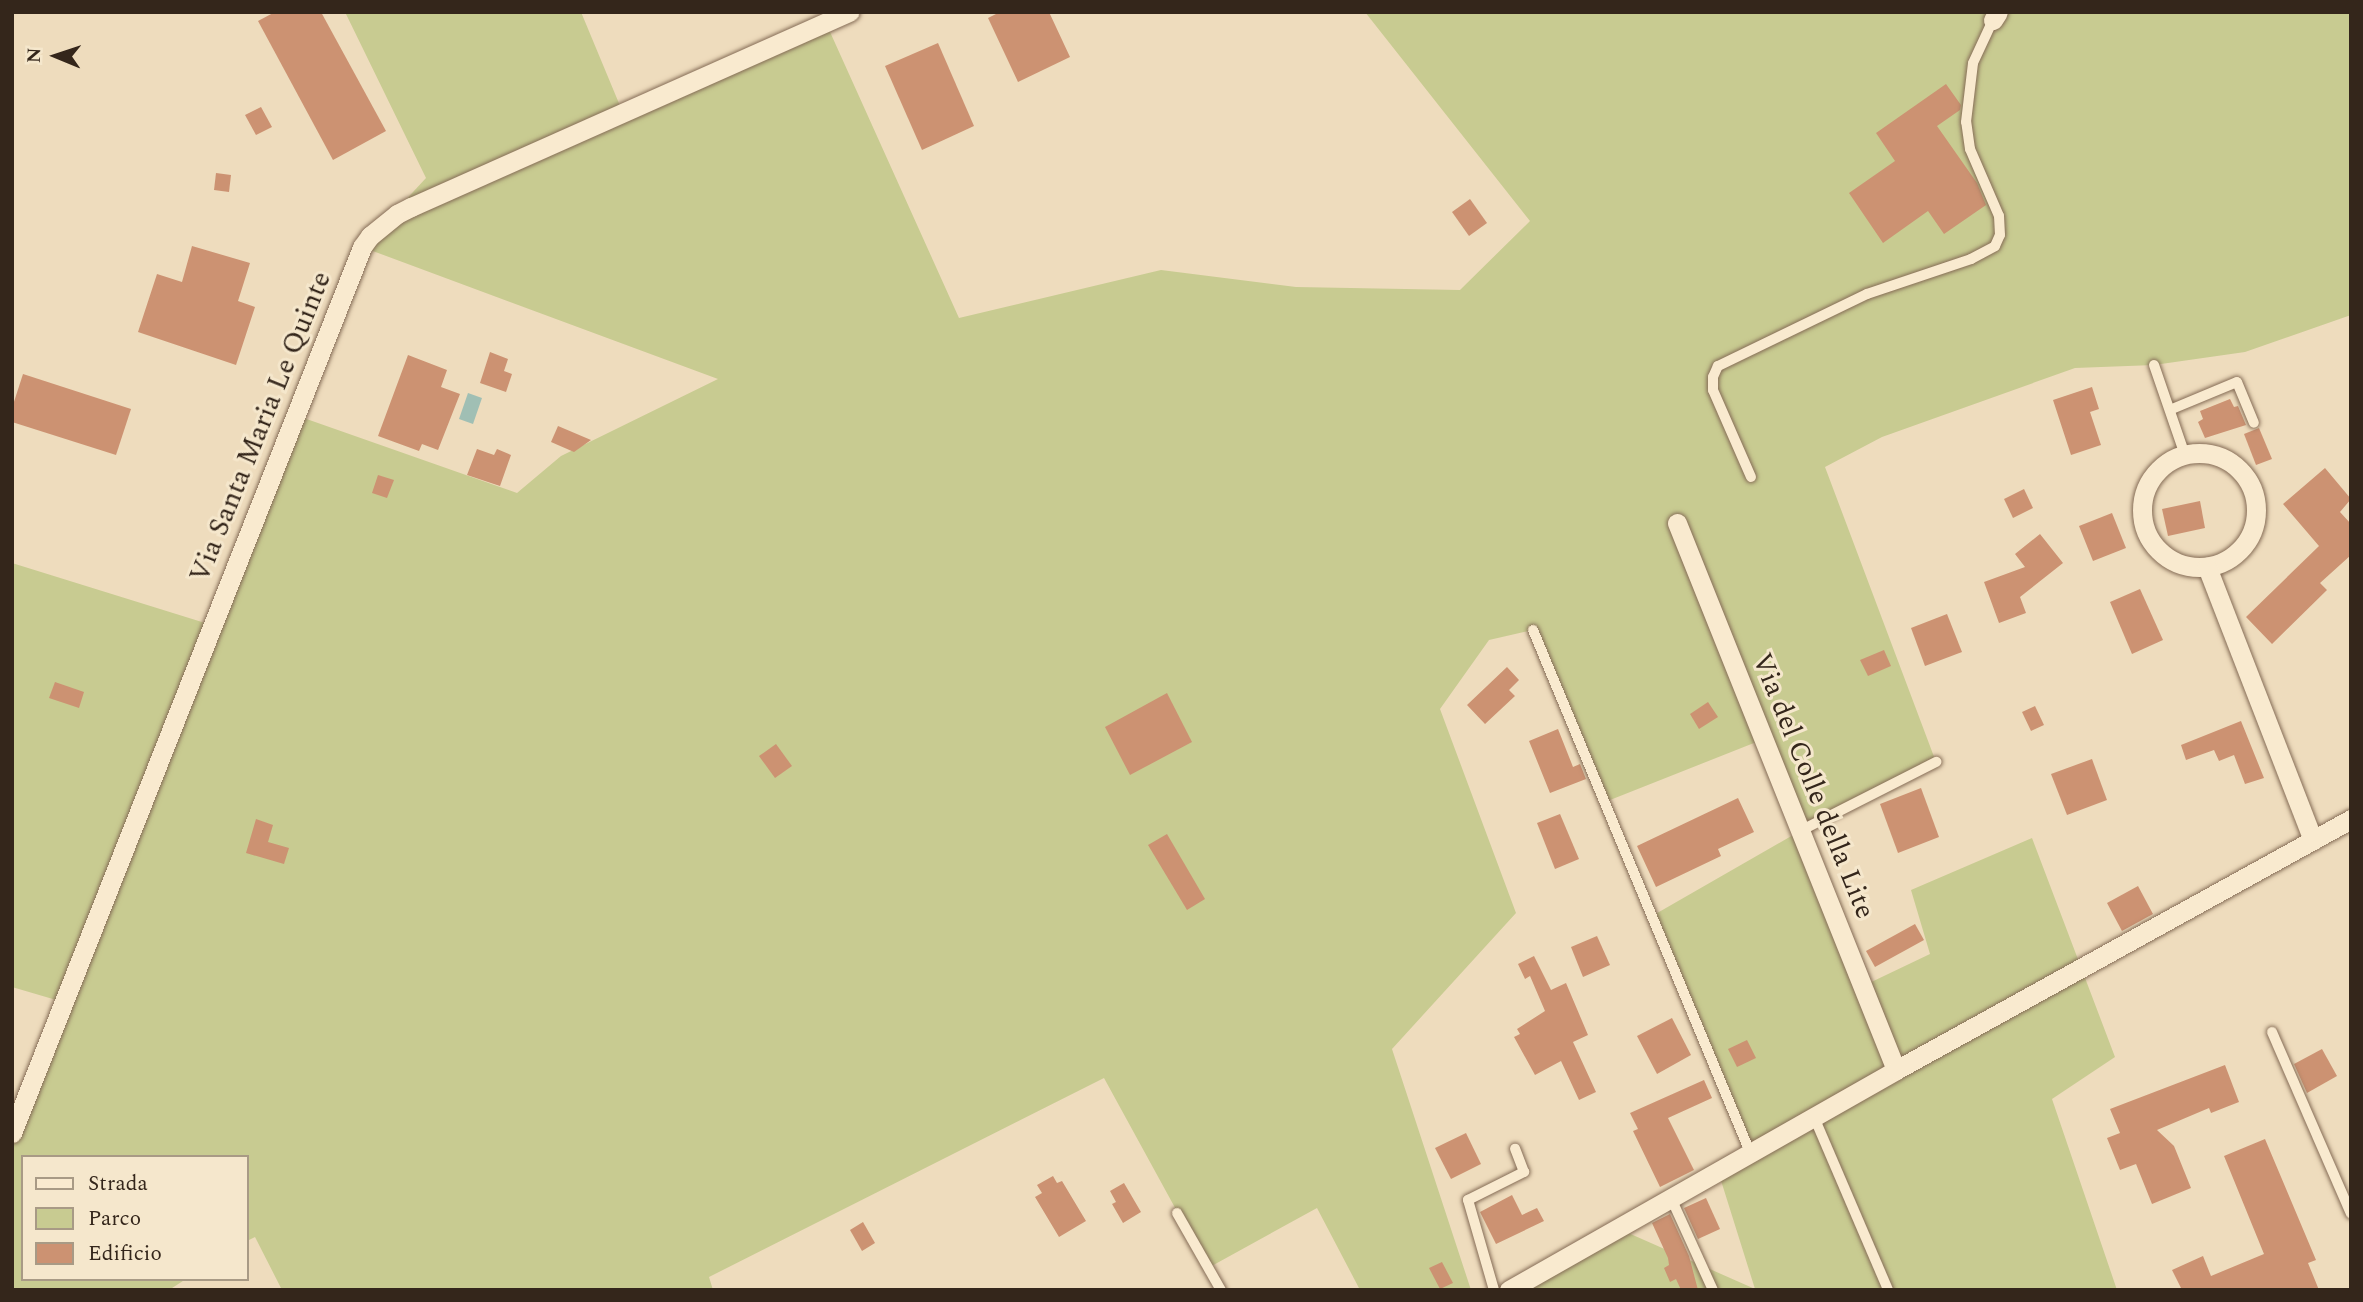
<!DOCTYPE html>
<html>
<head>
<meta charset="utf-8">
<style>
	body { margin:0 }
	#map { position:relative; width:2363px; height:1302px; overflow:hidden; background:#eedcbd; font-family:Spectral,serif }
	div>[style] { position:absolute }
	.green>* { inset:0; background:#c8cb91 }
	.water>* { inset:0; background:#a0bfb4 }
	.building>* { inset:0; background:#cc9272 }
	.roads { filter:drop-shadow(0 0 2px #856c56) drop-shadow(0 0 2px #856c56) }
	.service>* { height:10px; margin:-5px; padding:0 5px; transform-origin:5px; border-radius:5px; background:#f9eacf }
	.minor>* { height:19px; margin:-9.5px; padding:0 9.5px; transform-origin:9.5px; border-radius:9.5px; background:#f9eacf }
	.minor>.ring { margin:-9.5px; padding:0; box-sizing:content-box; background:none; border:19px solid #f9eacf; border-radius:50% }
	span { translate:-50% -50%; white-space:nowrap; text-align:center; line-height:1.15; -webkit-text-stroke:6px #f5e7cc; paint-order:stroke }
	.street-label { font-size:28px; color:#34261b }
	.frame { position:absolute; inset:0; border:14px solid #34261b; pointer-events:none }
	.legend { position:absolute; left:21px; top:1155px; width:228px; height:126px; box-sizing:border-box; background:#f5e7cc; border:2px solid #a89a85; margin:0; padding:9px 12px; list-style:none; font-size:21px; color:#34261b }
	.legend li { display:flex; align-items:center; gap:14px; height:35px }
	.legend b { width:35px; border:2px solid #a89a85 }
	.north { position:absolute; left:21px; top:21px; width:70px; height:70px; -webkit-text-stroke:5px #f5e7cc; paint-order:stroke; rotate:272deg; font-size:19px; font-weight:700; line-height:28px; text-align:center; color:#34261b }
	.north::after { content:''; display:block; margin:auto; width:24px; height:32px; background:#34261b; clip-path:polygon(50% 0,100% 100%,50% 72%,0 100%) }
</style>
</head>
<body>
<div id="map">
	<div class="green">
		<i style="clip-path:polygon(345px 12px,581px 12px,623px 113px,826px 23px,959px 318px,1161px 270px,1296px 287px,1460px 290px,1530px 221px,1365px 12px,2351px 12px,2351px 315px,2245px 352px,2154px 365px,2075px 368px,1882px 437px,1825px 467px,1936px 762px,1801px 831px,1863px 986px,1930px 954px,1911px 890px,2032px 838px,2115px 1057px,2052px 1099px,2117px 1290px,1509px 1290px,1617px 1228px,1755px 1289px,1718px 1171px,1750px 1153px,1652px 916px,1800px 831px,1764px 739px,1605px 802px,1533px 630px,1489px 640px,1440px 709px,1516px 913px,1392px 1049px,1471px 1290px,1360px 1290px,1317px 1208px,1208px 1268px,1104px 1078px,709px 1277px,713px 1290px,282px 1290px,255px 1237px,247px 1241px,247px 1157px,23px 1157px,23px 1279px,186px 1279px,169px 1290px,12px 1290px,12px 1133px,63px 1002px,12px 987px,12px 563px,218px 627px,298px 416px,517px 493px,561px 456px,718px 379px,362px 247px,426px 178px)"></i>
	</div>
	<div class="water">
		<i style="clip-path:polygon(468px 393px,482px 398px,473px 424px,459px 419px)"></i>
	</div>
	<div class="building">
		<i style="clip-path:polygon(275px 12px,321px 12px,386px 131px,333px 160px,258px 21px)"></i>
		<i style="clip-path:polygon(1000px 12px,1049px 12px,1070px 57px,1018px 82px,988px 18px)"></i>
		<i style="clip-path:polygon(938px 43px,974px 126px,922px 150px,885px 66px)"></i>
		<i style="clip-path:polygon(1946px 84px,1961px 105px,1960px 110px,1937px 126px,1977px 183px,1986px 205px,1944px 234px,1928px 211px,1883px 243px,1849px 193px,1895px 161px,1876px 133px)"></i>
		<i style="clip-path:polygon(261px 107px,272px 127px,256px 135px,245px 115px)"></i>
		<i style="clip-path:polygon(216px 173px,231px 175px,229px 192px,214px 190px)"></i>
		<i style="clip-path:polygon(1470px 199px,1487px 223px,1469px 236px,1452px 212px)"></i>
		<i style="clip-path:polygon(192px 246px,250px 263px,238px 301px,255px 307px,236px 365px,138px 332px,157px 274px,182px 282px)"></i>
		<i style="clip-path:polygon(490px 352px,508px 359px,504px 371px,512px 374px,506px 392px,480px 383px)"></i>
		<i style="clip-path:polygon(408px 355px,447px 370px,441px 387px,460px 394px,438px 450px,422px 444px,419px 451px,378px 436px)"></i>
		<i style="clip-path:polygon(23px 374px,131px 409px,116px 455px,12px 422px,12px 408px)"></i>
		<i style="clip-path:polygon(2092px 387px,2099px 409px,2090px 412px,2101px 445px,2071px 455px,2053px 400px)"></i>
		<i style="clip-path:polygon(2230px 399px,2234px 407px,2238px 406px,2246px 425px,2205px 438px,2198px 422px,2203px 419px,2200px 411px)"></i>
		<i style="clip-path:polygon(558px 426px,591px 440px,574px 452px,551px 442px)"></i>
		<i style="clip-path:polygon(2259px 428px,2272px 459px,2256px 465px,2244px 434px)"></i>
		<i style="clip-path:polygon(477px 449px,494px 455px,497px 449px,511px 455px,500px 486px,467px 475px)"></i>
		<i style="clip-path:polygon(2325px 468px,2351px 499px,2340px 512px,2351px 524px,2351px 555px,2320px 583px,2327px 590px,2272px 644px,2246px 617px,2319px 546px,2283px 504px)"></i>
		<i style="clip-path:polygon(378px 475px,394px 480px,387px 498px,372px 493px)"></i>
		<i style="clip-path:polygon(2024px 489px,2033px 508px,2013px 518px,2004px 499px)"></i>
		<i style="clip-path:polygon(2200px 501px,2205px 528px,2168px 536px,2162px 509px)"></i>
		<i style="clip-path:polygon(2112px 513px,2126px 548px,2093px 561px,2079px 526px)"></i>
		<i style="clip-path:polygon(2040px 534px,2063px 563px,2020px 597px,2026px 613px,1999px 623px,1984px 582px,2025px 567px,2015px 554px)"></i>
		<i style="clip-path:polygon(2140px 589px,2163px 640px,2132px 654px,2110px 602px)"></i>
		<i style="clip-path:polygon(1947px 614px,1962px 652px,1925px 666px,1911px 628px)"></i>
		<i style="clip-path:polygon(1884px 650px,1891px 666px,1868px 676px,1860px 660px)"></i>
		<i style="clip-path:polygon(1507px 667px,1519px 680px,1509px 690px,1515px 696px,1485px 724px,1467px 705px)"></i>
		<i style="clip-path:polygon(55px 682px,84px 692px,79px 708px,49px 698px)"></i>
		<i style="clip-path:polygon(1167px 693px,1192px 742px,1130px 775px,1105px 727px)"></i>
		<i style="clip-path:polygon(1708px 702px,1718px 717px,1699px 729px,1690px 714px)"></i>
		<i style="clip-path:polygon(2035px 706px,2044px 725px,2031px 731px,2022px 712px)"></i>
		<i style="clip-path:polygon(2241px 721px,2264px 778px,2245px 784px,2234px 755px,2219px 761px,2214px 750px,2186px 760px,2181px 745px)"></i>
		<i style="clip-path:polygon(1558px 729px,1573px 767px,1580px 764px,1586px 779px,1550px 793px,1529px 741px)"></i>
		<i style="clip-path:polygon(776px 744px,792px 766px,775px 778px,759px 756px)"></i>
		<i style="clip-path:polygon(2092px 759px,2107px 800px,2067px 815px,2051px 774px)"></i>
		<i style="clip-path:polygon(1921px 788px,1939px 837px,1898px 853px,1880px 804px)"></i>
		<i style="clip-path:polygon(1738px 798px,1754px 832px,1718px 849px,1721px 856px,1656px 887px,1637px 846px)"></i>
		<i style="clip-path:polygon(1560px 814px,1579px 859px,1555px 869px,1537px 823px)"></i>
		<i style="clip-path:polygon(256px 819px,273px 825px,268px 842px,289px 848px,284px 864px,246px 853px)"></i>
		<i style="clip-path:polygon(1167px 834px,1205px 899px,1187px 910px,1148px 845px)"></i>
		<i style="clip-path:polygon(2138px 886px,2153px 914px,2122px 931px,2107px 903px)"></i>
		<i style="clip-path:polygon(1915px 924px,1924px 940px,1875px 967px,1866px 951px)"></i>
		<i style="clip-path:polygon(1597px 936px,1610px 965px,1583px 977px,1571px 947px)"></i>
		<i style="clip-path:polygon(1534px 956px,1551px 990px,1566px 983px,1588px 1035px,1573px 1042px,1596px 1092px,1579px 1100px,1561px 1061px,1535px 1075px,1514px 1037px,1520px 1034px,1517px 1029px,1545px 1011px,1530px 976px,1525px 979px,1518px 964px)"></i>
		<i style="clip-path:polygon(1672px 1018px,1691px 1055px,1657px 1074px,1637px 1036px)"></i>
		<i style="clip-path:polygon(1747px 1040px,1756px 1058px,1737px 1067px,1728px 1049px)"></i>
		<i style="clip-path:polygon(2322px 1049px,2337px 1076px,2307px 1093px,2294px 1064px)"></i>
		<i style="clip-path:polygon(2225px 1065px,2239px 1102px,2211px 1113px,2209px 1108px,2157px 1130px,2174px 1146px,2191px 1188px,2152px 1204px,2136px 1164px,2120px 1170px,2107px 1138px,2120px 1133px,2110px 1109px)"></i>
		<i style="clip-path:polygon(1704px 1080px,1712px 1098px,1668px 1118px,1694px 1170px,1660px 1187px,1633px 1131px,1638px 1129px,1630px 1113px)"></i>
		<i style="clip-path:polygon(1466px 1133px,1481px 1164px,1451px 1179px,1435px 1148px)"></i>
		<i style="clip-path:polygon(2265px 1139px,2316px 1260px,2308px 1263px,2319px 1290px,2178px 1290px,2181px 1288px,2172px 1270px,2203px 1256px,2211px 1276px,2264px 1254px,2224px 1156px)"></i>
		<i style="clip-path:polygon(1053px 1176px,1057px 1183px,1062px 1181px,1086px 1221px,1059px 1237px,1035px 1197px,1042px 1193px,1037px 1185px)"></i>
		<i style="clip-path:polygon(1124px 1183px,1141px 1212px,1123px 1223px,1112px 1204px,1116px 1202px,1110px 1191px)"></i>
		<i style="clip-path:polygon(1512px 1195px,1522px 1215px,1537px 1208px,1544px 1221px,1496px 1244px,1480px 1212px)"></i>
		<i style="clip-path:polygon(1706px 1198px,1720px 1229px,1698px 1239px,1684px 1208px)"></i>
		<i style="clip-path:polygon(1670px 1214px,1689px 1256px,1698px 1290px,1681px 1290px,1676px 1279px,1670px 1282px,1664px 1268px,1669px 1265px,1668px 1258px,1652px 1223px)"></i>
		<i style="clip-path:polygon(863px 1222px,875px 1243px,862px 1251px,850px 1230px)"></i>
		<i style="clip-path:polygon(1442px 1262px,1453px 1283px,1440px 1289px,1429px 1268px)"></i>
	</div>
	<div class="roads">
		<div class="service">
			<i style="left:2154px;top:365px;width:95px;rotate:71deg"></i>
			<i style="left:2172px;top:409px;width:70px;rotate:-22.6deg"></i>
			<i style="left:2237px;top:382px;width:44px;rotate:67.5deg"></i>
			<i style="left:1751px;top:477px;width:95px;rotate:-113.6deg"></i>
			<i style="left:1713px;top:390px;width:13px;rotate:-90deg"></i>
			<i style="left:1713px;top:377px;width:12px;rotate:-66deg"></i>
			<i style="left:1718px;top:366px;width:165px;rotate:-25.8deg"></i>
			<i style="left:1867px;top:294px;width:110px;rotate:-18.6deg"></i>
			<i style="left:1971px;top:259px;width:27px;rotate:-28deg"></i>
			<i style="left:1995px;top:246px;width:12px;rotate:-66deg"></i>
			<i style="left:2000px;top:235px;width:19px;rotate:-93deg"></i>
			<i style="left:1999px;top:216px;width:73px;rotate:-113.4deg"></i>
			<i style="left:1970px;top:149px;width:27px;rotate:-98deg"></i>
			<i style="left:1966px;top:122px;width:59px;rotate:-83.2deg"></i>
			<i style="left:1973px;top:63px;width:47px;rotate:-65.1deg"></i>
			<i style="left:1533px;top:630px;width:565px;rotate:67.43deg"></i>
			<i style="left:1800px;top:831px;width:153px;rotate:-26.9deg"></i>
			<i style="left:2272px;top:1032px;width:198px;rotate:66.5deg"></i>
			<i style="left:1814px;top:1117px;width:188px;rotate:66.8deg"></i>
			<i style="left:1671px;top:1198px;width:101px;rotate:65.5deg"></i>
			<i style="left:1177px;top:1213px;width:89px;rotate:60.3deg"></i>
			<i style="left:1494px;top:1290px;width:94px;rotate:-106.1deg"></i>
			<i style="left:1468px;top:1200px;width:63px;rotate:-26.6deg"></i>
			<i style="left:1524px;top:1172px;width:25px;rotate:-111deg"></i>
		</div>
		<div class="minor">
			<i style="left:1993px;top:20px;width:9px;rotate:-58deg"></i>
			<i class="ring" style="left:2142px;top:453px;width:95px;height:95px"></i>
			<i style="left:1677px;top:523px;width:589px;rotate:68.18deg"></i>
			<i style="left:2207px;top:567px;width:293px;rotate:68.8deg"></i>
			<i style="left:12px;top:1133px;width:953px;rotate:-68.44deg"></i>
			<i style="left:362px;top:247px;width:14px;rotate:-54deg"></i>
			<i style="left:370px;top:236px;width:35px;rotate:-39deg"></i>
			<i style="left:397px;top:214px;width:16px;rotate:-27deg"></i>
			<i style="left:411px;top:207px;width:480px;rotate:-24deg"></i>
			<i style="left:1509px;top:1290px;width:445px;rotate:-29.6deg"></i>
			<i style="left:1896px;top:1070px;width:520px;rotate:-28.88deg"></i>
		</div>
	</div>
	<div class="street-label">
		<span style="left:261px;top:427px;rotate:-68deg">Via Santa Maria Le Quinte</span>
		<span style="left:1813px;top:786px;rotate:68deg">Via del Colle della Lite</span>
	</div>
	<div class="frame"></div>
	<ul class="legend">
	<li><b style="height:9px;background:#f9eacf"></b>Strada</li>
	<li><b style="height:19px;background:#c8cb91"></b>Parco</li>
	<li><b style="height:19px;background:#cc9272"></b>Edificio</li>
	</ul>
	<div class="north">N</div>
</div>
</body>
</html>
